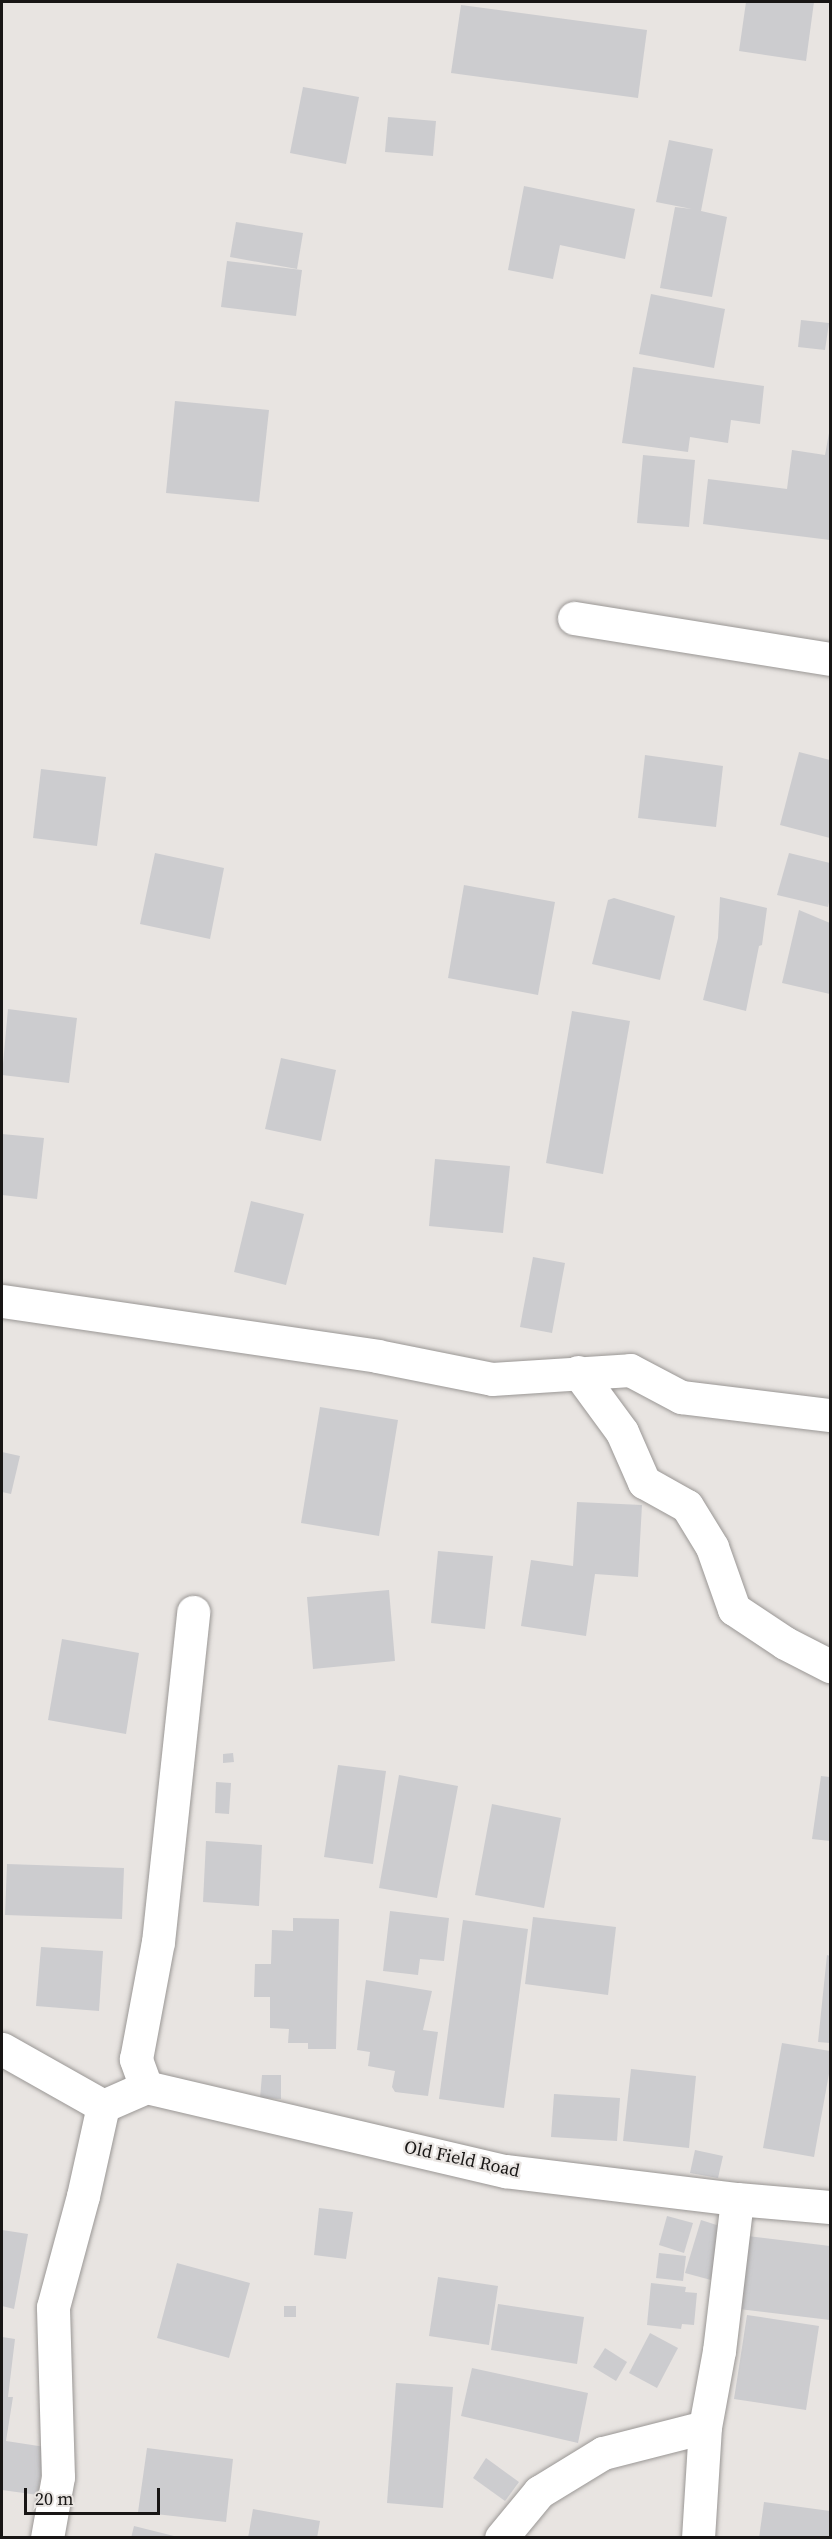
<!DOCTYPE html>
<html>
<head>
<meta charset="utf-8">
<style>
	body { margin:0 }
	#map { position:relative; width:832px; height:2539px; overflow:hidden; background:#e8e4e1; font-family:"Source Serif 4",serif }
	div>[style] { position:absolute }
	.building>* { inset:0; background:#cccccf }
	.roads { filter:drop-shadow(0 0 2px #9a9795) drop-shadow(0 0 2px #9a9795) }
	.minor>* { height:33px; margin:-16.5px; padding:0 16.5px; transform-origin:16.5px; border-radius:16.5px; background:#fff }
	span { translate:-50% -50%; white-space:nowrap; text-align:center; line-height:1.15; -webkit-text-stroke:4.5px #e8e4e1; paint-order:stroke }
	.street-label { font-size:18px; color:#181615 }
	.frame { position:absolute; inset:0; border:3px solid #181615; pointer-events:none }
	.scale { position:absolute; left:24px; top:2488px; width:136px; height:27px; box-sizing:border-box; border:3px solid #181615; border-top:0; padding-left:8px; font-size:18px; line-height:21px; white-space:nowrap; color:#181615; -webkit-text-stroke:4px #e8e4e1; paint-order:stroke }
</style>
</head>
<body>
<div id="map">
	<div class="building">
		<i style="clip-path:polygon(746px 2px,814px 2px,806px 61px,739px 51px)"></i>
		<i style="clip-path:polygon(461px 5px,647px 30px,638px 98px,451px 73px)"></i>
		<i style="clip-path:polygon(303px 87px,359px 97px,346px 164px,290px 153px)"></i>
		<i style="clip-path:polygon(388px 117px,436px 121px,433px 156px,385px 152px)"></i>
		<i style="clip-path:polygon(669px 140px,713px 149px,701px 211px,727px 217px,712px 297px,660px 288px,675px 207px,692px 209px,656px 202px)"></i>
		<i style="clip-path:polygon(524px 186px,635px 209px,625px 259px,560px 245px,553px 279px,508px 270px)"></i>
		<i style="clip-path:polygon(236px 222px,303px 233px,297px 269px,230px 257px)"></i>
		<i style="clip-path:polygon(227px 261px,302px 270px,296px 316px,221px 307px)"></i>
		<i style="clip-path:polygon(651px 294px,725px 309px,714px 368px,639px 354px)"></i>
		<i style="clip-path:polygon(801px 320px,829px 323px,825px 350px,798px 347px)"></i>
		<i style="clip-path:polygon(633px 367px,764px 386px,760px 424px,731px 420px,728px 443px,690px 437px,688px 452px,622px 443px)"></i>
		<i style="clip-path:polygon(175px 401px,269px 410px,259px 502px,166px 493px)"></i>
		<i style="clip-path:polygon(829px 433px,830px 540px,703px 524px,708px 479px,787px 489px,792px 450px,825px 455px)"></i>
		<i style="clip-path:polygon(643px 455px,695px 460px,689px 527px,637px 523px)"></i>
		<i style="clip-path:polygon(799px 752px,830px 760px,830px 838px,780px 825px)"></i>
		<i style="clip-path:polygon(645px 755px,723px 766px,716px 827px,638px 818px)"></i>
		<i style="clip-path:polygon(41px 769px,106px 777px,97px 846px,33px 838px)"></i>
		<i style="clip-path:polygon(155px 853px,224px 868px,210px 939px,140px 924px)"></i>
		<i style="clip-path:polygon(789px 853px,830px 863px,830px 897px,828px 907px,777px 895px)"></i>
		<i style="clip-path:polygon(464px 885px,555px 902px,538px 995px,448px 978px)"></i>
		<i style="clip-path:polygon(720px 897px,767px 908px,762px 945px,759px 946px,746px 1011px,703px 1000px,718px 938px)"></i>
		<i style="clip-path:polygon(614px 898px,675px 916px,660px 980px,592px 964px,608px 900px)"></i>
		<i style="clip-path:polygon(799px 910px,830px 923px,830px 994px,782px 983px)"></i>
		<i style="clip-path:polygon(8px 1009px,77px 1018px,69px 1083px,2px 1075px)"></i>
		<i style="clip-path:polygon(572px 1011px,630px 1021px,603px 1174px,546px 1163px)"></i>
		<i style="clip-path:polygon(281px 1058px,336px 1070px,321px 1141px,265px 1129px)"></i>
		<i style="clip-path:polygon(2px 1134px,44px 1138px,37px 1199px,2px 1195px)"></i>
		<i style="clip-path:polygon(435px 1159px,510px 1166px,503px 1233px,429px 1226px)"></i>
		<i style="clip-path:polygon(251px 1201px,304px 1214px,286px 1285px,234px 1272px)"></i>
		<i style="clip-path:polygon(533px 1257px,565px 1263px,552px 1333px,520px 1327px)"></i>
		<i style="clip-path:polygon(320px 1407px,398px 1420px,379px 1536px,301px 1523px)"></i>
		<i style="clip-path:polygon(2px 1452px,20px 1456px,11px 1494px,2px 1492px)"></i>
		<i style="clip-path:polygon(577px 1502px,642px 1505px,638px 1577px,595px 1574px,586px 1636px,521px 1626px,531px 1560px,573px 1566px)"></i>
		<i style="clip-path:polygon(438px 1551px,493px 1556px,485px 1629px,431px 1623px)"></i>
		<i style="clip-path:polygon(389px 1590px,395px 1661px,313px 1669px,307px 1597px)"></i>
		<i style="clip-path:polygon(62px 1639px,139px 1653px,126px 1734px,48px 1720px)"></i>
		<i style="clip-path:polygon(233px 1753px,234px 1762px,223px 1763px,223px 1754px)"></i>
		<i style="clip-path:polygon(338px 1765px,386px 1771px,373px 1864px,324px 1857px)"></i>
		<i style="clip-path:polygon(399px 1775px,458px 1786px,437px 1898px,379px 1888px)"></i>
		<i style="clip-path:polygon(821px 1776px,830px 1777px,830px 1841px,812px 1839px)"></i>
		<i style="clip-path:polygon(216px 1782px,231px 1783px,229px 1814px,215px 1813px)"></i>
		<i style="clip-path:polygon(492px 1804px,561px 1818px,544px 1908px,475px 1895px)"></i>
		<i style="clip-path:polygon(206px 1841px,262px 1845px,259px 1906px,203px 1902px)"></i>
		<i style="clip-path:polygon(7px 1864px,124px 1868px,122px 1919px,5px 1915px)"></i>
		<i style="clip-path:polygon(390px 1911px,449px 1918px,444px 1961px,420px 1959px,418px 1975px,383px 1971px)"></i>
		<i style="clip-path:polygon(533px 1917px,616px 1927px,608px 1995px,525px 1984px)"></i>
		<i style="clip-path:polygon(293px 1918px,339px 1919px,336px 2049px,308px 2049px,308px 2043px,288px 2043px,289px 2029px,270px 2028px,270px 1997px,254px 1997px,255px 1964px,271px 1964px,272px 1930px,293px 1931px)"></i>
		<i style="clip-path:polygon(463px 1920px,528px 1929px,504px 2108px,439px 2099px)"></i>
		<i style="clip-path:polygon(41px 1947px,103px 1951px,99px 2011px,36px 2006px)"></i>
		<i style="clip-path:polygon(827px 1955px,830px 1956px,830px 2043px,818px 2042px)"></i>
		<i style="clip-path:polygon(366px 1980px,432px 1991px,423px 2030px,438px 2032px,428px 2096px,395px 2092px,392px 2087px,395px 2071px,368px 2066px,370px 2052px,357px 2050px)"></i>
		<i style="clip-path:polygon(782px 2043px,830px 2051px,830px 2068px,814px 2157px,763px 2148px)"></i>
		<i style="clip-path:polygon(631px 2069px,696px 2076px,689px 2148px,623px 2141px)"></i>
		<i style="clip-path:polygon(262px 2075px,281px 2075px,281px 2099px,260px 2098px)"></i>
		<i style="clip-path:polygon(554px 2094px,620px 2098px,617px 2141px,551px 2137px)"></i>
		<i style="clip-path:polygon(695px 2150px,723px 2156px,718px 2178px,690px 2173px)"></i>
		<i style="clip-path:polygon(319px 2208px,353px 2212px,346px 2259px,314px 2255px)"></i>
		<i style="clip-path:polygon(667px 2216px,693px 2223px,684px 2253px,659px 2245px)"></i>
		<i style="clip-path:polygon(701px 2220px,726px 2228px,711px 2280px,685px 2273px)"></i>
		<i style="clip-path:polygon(2px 2230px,28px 2234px,14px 2309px,2px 2306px)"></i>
		<i style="clip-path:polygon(748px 2236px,830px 2246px,830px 2320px,739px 2309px)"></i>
		<i style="clip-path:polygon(659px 2253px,686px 2256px,683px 2281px,656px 2278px)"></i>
		<i style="clip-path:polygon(177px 2263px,250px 2283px,229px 2358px,157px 2338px)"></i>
		<i style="clip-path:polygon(438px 2277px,498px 2286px,489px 2345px,429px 2336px)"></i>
		<i style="clip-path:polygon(651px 2283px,686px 2287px,685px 2292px,697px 2293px,694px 2325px,682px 2324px,681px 2329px,647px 2325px)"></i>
		<i style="clip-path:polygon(498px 2304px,584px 2317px,577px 2364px,491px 2350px)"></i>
		<i style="clip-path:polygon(284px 2306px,296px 2306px,296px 2317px,284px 2317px)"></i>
		<i style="clip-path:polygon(747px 2315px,819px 2326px,806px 2410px,734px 2399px)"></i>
		<i style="clip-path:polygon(650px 2333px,678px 2348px,657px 2388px,629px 2373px)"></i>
		<i style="clip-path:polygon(2px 2337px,15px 2339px,8px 2397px,13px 2397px,6px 2441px,45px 2447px,38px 2495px,2px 2490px)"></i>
		<i style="clip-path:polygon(605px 2348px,627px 2362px,616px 2381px,593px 2367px)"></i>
		<i style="clip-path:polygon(472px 2368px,588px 2393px,578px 2443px,461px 2416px)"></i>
		<i style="clip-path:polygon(396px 2383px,453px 2387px,443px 2508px,387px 2503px)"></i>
		<i style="clip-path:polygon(147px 2448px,233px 2459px,226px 2522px,138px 2512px)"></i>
		<i style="clip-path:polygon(486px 2458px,519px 2482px,505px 2501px,473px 2478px)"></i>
		<i style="clip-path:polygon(764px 2502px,830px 2511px,830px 2538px,759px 2538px)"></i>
		<i style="clip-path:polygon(253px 2509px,320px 2521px,317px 2538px,248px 2538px)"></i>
		<i style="clip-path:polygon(134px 2526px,178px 2537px,177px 2538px,131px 2538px)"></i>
	</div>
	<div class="roads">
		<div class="minor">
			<i style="left:574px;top:618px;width:259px;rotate:9.1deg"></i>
			<i style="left:2px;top:1301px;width:379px;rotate:8.3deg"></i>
			<i style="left:377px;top:1356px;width:117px;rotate:11.3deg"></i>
			<i style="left:492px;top:1379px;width:138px;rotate:-3.7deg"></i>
			<i style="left:630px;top:1370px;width:58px;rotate:27.9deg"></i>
			<i style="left:681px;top:1397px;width:150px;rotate:6.9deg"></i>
			<i style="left:578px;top:1372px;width:74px;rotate:53.7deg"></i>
			<i style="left:622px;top:1432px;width:55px;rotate:66.3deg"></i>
			<i style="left:644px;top:1482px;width:49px;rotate:29.2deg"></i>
			<i style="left:687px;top:1506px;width:48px;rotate:58.6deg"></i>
			<i style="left:712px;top:1547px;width:66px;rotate:70.5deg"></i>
			<i style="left:734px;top:1609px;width:61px;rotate:33.7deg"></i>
			<i style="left:785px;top:1643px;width:51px;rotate:27.1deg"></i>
			<i style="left:2px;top:2049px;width:116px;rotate:29.4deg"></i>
			<i style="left:146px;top:2087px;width:30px;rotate:-110deg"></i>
			<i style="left:136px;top:2059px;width:119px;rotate:-79.4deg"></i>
			<i style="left:158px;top:1942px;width:332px;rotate:-83.9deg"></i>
			<i style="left:103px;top:2106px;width:47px;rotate:-23.8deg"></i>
			<i style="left:146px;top:2087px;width:369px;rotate:13.2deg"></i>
			<i style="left:505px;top:2171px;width:234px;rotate:6.9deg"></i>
			<i style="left:737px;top:2199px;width:93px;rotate:4.9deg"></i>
			<i style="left:47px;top:2538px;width:62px;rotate:-79.8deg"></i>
			<i style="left:58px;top:2477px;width:170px;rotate:-91.7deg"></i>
			<i style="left:53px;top:2307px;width:115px;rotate:-74.9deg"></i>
			<i style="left:83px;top:2196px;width:92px;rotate:-77.5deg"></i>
			<i style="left:501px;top:2538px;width:60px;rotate:-50.4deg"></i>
			<i style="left:539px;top:2492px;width:75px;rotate:-31.4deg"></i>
			<i style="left:603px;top:2453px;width:105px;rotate:-14.3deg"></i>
			<i style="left:705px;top:2427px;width:77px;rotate:-79.6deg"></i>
			<i style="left:719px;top:2351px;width:153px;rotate:-83.2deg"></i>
			<i style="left:698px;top:2538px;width:111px;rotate:-86.4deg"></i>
		</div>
	</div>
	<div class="street-label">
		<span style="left:462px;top:2159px;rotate:12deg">Old Field Road</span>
	</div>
	<div class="frame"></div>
	<div class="scale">20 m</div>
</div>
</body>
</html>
